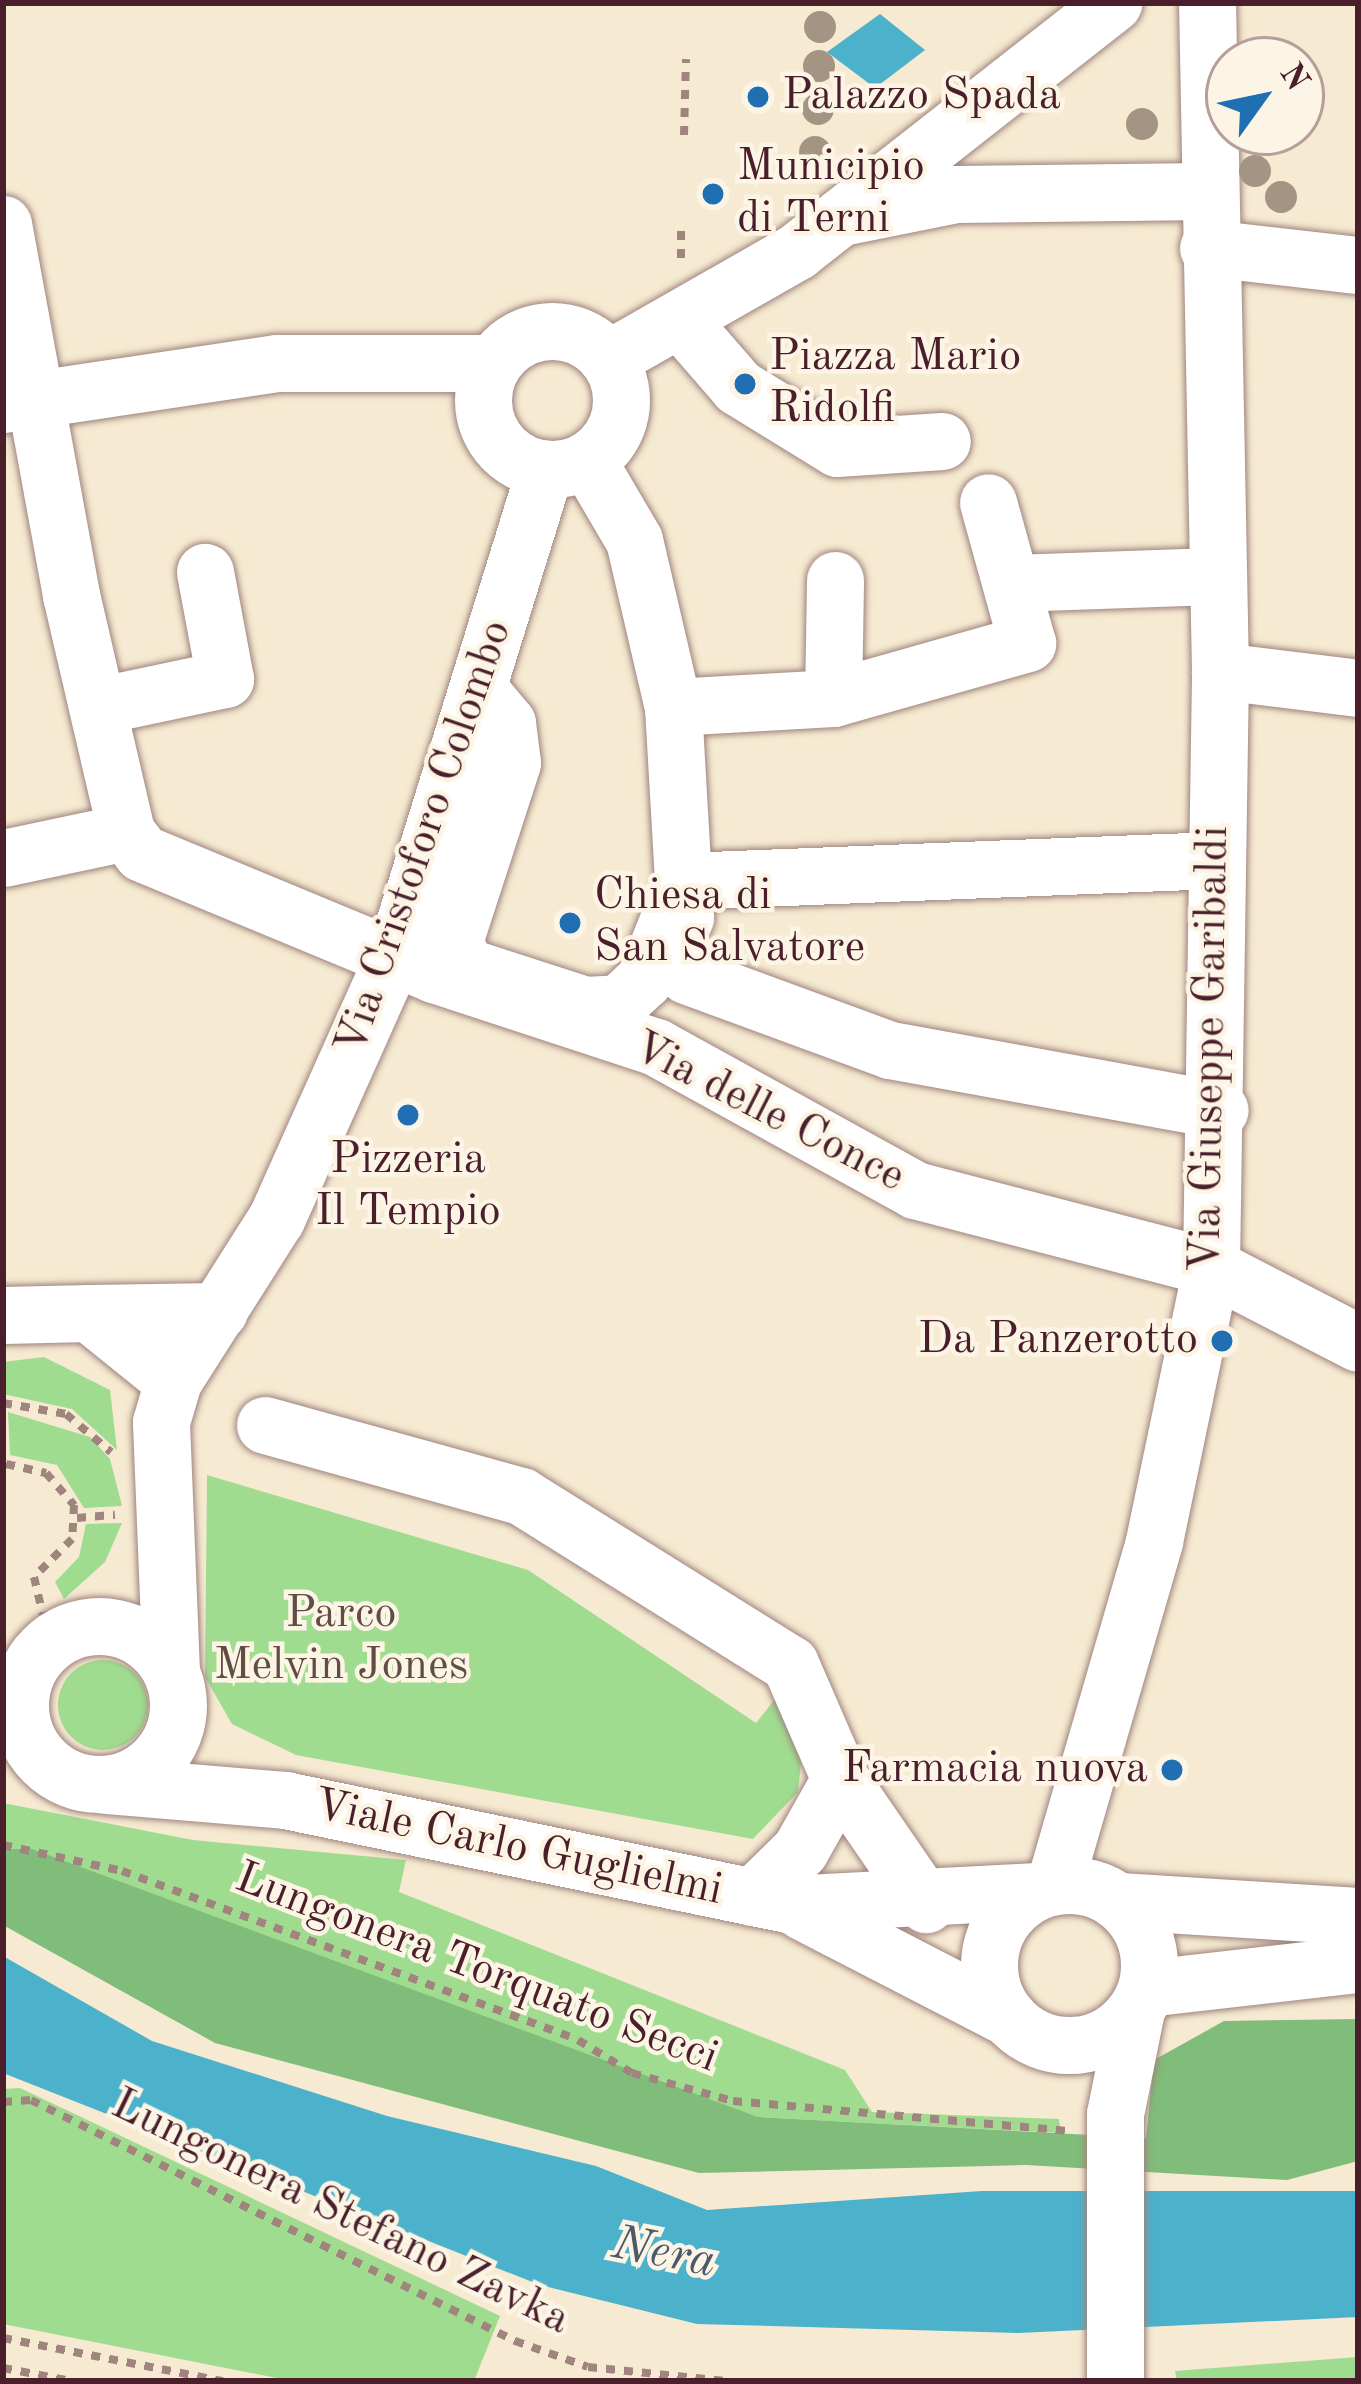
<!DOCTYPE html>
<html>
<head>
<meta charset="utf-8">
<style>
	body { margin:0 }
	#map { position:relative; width:1361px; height:2384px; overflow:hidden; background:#f6ead2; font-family:"Old Standard TT",serif }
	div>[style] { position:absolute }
	.green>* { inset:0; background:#a0dc90 }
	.round { border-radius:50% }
	.forest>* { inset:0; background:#80bc7a }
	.water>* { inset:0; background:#4cb1cb }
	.path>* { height:8px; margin-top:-4px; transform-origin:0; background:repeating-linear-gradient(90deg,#a0847e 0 9px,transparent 0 18px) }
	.roads { filter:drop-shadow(0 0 3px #a0847e) drop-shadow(0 0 3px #a0847e) }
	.minor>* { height:57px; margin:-28.5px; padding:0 28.5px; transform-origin:28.5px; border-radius:28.5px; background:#fff }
	.minor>.ring { margin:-28.5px; padding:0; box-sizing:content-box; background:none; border:57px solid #fff; border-radius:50% }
	.trees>* { width:32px; height:32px; margin:-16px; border-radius:50%; background:#a49484 }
	.dots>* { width:33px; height:33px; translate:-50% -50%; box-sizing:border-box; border:6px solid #fcf5e5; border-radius:50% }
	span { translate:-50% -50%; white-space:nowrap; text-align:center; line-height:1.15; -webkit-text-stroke:9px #fcf5e5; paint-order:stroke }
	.poi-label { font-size:45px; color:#4a1f2b }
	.left { translate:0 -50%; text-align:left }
	.right { translate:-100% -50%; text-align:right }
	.street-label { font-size:45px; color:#4a1f2b }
	.park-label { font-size:45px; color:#604e44 }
	.water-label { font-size:48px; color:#4b596b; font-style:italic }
	.frame { position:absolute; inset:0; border:6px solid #4a1f2b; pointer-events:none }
	.north { position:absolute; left:1205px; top:36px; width:120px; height:120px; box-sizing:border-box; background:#fcf5e5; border:3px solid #b59f9b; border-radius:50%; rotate:57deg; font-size:33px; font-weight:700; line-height:48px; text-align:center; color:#4a1f2b }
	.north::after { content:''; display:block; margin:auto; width:42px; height:54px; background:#1f6fb2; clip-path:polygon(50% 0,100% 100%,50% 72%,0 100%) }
</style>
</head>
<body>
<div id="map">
	<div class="green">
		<i style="clip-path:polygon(44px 1357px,110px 1390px,117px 1450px,72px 1409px,3px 1394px,3px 1362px)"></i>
		<i style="clip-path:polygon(8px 1412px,90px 1437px,110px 1459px,122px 1506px,84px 1508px,57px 1465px,10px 1455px)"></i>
		<i style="clip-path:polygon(207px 1475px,528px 1570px,756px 1723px,779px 1694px,803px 1744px,798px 1792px,753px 1839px,296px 1755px,232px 1724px,205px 1677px)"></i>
		<i style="clip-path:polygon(122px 1523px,105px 1562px,64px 1599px,55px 1582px,79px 1557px,86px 1524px)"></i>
		<i class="round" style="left:58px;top:1660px;width:90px;height:90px"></i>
		<i style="clip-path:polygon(3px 1803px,193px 1840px,406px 1860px,399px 1892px,845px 2070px,872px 2112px,1059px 2119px,1061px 2133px,758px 2117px,3px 1863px)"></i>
		<i style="clip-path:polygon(20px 2088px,500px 2316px,474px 2381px,292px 2381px,3px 2324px,3px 2089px)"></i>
		<i style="clip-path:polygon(1358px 2357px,1358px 2381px,1177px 2381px,1175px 2371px)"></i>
	</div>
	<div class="forest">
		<i style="clip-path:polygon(3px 1849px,32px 1849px,758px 2117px,1146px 2138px,1154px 2060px,1224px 2021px,1358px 2019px,1358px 2161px,1287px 2180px,1026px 2165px,699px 2173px,215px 2043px,3px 1925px)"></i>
	</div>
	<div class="water">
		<i style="clip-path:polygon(880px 14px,925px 50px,875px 88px,827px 52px)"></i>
		<i style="clip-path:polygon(3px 1956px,152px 2041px,387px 2116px,596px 2166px,707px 2210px,982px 2191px,1358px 2191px,1358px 2317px,1019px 2333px,697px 2324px,540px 2285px,3px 2073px)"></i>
	</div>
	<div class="path">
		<i style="left:684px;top:135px;width:76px;rotate:-88.5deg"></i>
		<i style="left:681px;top:258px;width:29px;rotate:-90deg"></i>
		<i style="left:3px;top:1403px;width:64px;rotate:9.9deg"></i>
		<i style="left:66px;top:1414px;width:59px;rotate:40.2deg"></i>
		<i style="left:6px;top:1464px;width:41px;rotate:12.7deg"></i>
		<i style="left:46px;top:1473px;width:43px;rotate:48.8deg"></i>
		<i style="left:74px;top:1505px;width:34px;rotate:93deg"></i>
		<i style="left:72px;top:1539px;width:54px;rotate:135deg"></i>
		<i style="left:34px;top:1577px;width:48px;rotate:76.8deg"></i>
		<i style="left:77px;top:1518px;width:38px;rotate:-5deg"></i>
		<i style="left:3px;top:1845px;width:122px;rotate:12.3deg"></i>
		<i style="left:122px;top:1871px;width:486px;rotate:20.3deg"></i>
		<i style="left:578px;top:2040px;width:63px;rotate:31.4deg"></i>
		<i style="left:632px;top:2073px;width:105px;rotate:15.5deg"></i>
		<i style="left:733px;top:2101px;width:336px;rotate:5.1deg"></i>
		<i style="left:3px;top:2102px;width:28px;rotate:-4deg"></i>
		<i style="left:31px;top:2100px;width:541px;rotate:26.47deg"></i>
		<i style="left:515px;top:2341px;width:77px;rotate:19.6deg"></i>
		<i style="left:588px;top:2367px;width:138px;rotate:5.8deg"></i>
		<i style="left:3px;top:2338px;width:224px;rotate:11.1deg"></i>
		<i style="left:3px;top:2368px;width:69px;rotate:10.8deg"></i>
	</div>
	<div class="roads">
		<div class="minor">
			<i style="left:841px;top:217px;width:117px;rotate:-11.3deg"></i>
			<i style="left:956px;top:194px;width:250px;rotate:-0.7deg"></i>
			<i style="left:3px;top:224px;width:377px;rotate:79.6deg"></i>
			<i style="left:71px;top:595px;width:243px;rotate:76.9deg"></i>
			<i style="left:126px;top:832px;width:26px;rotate:53deg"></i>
			<i style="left:142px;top:853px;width:316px;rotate:22.5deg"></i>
			<i style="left:434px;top:974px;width:234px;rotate:18.2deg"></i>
			<i style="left:656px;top:1047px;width:296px;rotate:28.9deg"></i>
			<i style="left:915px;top:1190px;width:306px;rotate:14.6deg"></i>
			<i style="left:1211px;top:1267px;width:165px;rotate:27.3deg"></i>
			<i style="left:1208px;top:248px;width:151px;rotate:6.5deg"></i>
			<i style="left:680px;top:320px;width:89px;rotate:49.1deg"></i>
			<i style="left:738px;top:387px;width:116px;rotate:31.6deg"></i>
			<i style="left:837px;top:448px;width:105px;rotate:-3.8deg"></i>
			<i class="ring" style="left:483px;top:331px;width:81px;height:81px"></i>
			<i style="left:608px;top:359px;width:218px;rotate:-29.7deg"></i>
			<i style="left:797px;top:251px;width:402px;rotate:-38.1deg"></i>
			<i style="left:3px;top:404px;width:277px;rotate:-8.5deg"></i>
			<i style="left:277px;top:363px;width:216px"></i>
			<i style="left:587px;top:460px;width:93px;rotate:59.6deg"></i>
			<i style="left:634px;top:540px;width:171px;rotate:76.9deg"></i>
			<i style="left:673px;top:707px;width:211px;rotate:86.7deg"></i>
			<i style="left:1012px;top:583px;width:202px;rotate:-2deg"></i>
			<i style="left:1220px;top:671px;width:139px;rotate:7deg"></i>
			<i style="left:480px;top:691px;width:42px;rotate:49.8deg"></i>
			<i style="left:507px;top:723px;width:40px;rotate:82.9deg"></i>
			<i style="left:512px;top:763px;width:187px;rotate:108deg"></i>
			<i style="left:454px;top:941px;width:27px;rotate:66deg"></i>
			<i style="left:465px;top:966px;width:126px;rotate:18deg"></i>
			<i style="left:585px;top:1005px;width:34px;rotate:-3deg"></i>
			<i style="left:619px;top:1003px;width:34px;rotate:-43deg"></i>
			<i style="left:644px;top:980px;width:107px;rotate:-68deg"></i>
			<i style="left:684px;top:881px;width:533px;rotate:-2.26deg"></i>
			<i style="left:833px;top:698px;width:118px;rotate:-89deg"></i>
			<i style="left:97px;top:706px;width:131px;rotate:-11.9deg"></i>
			<i style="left:225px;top:679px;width:109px;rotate:-100.6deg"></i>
			<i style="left:673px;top:707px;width:160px;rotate:-3.2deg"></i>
			<i style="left:833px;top:698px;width:202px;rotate:-15.8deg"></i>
			<i style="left:1027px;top:643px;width:146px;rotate:-105.5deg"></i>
			<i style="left:3px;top:858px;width:126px;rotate:-11.9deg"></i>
			<i style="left:686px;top:975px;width:217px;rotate:20.2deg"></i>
			<i style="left:890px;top:1050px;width:335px;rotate:10.3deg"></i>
			<i style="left:89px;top:1313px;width:130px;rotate:-0.9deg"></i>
			<i style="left:3px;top:1315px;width:86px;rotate:-1.3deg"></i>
			<i style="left:89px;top:1313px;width:108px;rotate:39deg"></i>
			<i style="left:265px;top:1425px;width:266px;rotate:15.5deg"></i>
			<i style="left:521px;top:1496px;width:317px;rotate:32deg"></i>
			<i style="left:790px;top:1664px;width:125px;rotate:66.5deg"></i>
			<i style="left:840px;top:1779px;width:152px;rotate:55.5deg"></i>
			<i class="ring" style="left:20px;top:1626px;width:101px;height:101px"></i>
			<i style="left:171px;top:1672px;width:250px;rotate:-92.3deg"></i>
			<i style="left:161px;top:1422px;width:43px;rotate:-73.7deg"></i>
			<i style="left:173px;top:1381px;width:192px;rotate:-57.6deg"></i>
			<i style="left:276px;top:1219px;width:291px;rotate:-65.9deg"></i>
			<i style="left:395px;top:953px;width:507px;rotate:-72.78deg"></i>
			<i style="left:106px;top:1785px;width:180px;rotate:4.8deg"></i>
			<i style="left:285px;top:1800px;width:513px;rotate:11.7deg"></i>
			<i style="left:787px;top:1904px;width:251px;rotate:-3deg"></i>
			<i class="ring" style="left:989px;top:1885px;width:103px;height:103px"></i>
			<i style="left:1054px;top:1886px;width:359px;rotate:-73.8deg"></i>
			<i style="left:1154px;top:1541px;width:280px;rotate:-78.2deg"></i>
			<i style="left:1211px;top:1267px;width:596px;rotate:-89.13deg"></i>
			<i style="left:1220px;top:671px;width:668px;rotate:-91.11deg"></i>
			<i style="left:752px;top:1897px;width:67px;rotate:-44.4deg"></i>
			<i style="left:800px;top:1850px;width:81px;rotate:-60.6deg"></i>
			<i style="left:1119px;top:1901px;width:239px;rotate:3.6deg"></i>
			<i style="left:802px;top:1911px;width:233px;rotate:27.3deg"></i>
			<i style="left:1147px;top:1988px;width:212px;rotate:-6.5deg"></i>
			<i style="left:1115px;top:2381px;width:267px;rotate:-90deg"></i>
			<i style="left:1115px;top:2114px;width:106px;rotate:-78.6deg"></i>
		</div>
	</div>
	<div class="trees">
		<i style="left:820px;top:27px"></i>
		<i style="left:819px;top:66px"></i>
		<i style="left:818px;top:109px"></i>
		<i style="left:1142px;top:124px"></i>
		<i style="left:815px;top:152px"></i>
		<i style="left:1255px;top:171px"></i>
		<i style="left:1281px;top:197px"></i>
	</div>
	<div class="dots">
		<i style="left:758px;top:97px;background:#1f6fb2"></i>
		<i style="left:713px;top:194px;background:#1f6fb2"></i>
		<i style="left:745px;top:384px;background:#1f6fb2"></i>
		<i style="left:570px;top:923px;background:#1f6fb2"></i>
		<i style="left:408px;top:1115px;background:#1f6fb2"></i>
		<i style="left:1222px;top:1341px;background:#1f6fb2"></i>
		<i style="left:1172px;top:1770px;background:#1f6fb2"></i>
	</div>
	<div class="poi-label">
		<span class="left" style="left:782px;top:97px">Palazzo Spada</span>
		<span class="left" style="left:737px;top:194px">Municipio<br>di Terni</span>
		<span class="left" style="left:769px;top:384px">Piazza Mario<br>Ridolfi</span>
		<span class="left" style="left:594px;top:923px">Chiesa di<br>San Salvatore</span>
		<span style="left:408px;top:1187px">Pizzeria<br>Il Tempio</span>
		<span class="right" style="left:1198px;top:1341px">Da Panzerotto</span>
		<span class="right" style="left:1148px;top:1770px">Farmacia nuova</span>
	</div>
	<div class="street-label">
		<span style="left:425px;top:838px;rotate:-71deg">Via Cristoforo Colombo</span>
		<span style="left:1211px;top:1049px;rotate:-89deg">Via Giuseppe Garibaldi</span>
		<span style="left:768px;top:1113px;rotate:27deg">Via delle Conce</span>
		<span style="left:518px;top:1849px;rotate:12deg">Viale Carlo Guglielmi</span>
		<span style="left:476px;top:1969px;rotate:21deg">Lungonera Torquato Secci</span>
		<span style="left:340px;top:2213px;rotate:26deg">Lungonera Stefano Zavka</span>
	</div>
	<div class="park-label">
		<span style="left:341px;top:1641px">Parco<br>Melvin Jones</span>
	</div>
	<div class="water-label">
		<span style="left:664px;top:2254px;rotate:11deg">Nera</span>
	</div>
	<div class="frame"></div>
	<div class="north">N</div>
</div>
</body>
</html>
